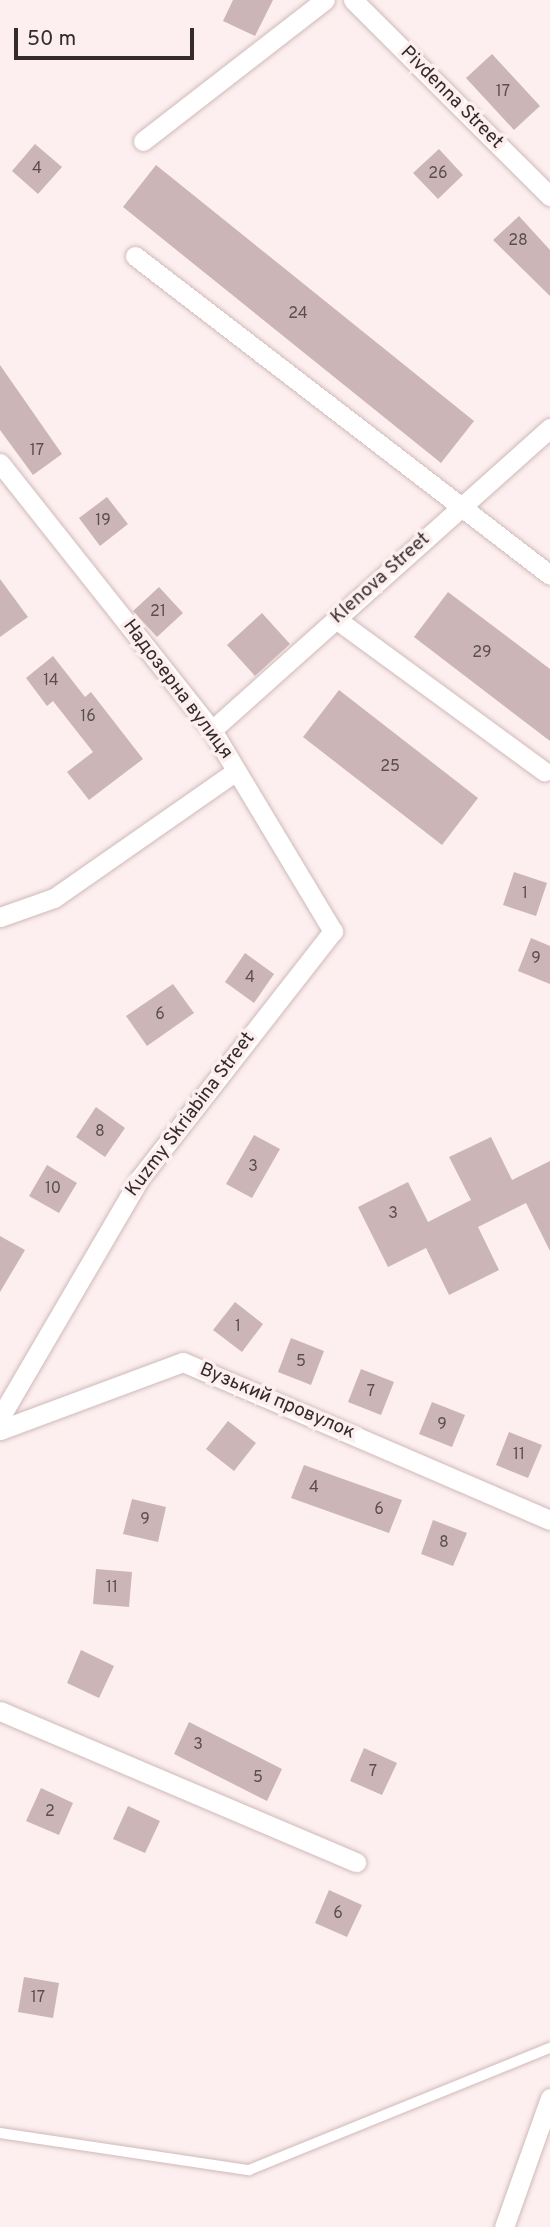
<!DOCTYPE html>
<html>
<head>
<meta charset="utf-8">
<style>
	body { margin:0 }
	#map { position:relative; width:550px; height:2227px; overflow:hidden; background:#fdefef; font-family:Overpass,sans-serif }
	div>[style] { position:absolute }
	.building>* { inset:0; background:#ccb5b6 }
	.roads { filter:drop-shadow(0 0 2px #d0b9ba) drop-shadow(0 0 2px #d0b9ba) }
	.service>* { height:10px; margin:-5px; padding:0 5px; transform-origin:5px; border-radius:5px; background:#fff }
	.minor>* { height:19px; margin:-9.5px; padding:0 9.5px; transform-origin:9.5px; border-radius:9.5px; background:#fff }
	span { translate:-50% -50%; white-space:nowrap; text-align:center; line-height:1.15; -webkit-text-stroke:7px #fdefef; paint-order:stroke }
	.number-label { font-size:16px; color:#5a4e4e }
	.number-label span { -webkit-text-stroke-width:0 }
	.street-label { font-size:19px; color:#342b2c }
	.scale { position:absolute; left:14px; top:28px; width:180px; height:32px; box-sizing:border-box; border:4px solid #342b2c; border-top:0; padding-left:9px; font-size:21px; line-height:24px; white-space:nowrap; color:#342b2c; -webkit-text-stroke:5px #fdefef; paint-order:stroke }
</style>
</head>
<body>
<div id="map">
	<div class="building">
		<i style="clip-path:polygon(233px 0,273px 0,255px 36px,223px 21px)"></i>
		<i style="clip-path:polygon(492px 54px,540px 106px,514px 130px,466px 78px)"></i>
		<i style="clip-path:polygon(35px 144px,62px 167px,38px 194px,12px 171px)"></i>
		<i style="clip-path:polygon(439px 149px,463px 175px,438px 199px,413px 173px)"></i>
		<i style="clip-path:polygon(156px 165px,474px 421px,441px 463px,123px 207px)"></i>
		<i style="clip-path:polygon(519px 216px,550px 250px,550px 296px,493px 240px)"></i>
		<i style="clip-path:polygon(0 365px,62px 454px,33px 475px,0 430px)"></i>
		<i style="clip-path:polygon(107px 497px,128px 524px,100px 546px,79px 518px)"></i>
		<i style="clip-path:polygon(0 579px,28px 617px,0 637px)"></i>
		<i style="clip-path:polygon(159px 587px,183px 613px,157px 637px,133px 611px)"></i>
		<i style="clip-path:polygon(448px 592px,550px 669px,550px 741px,414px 637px)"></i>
		<i style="clip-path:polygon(262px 613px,290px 644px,255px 676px,227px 645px)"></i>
		<i style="clip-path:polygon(53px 656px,85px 697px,91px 692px,143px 759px,89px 800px,67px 772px,93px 752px,53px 701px,47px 706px,26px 678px)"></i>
		<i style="clip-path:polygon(339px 690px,478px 798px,442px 845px,303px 737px)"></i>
		<i style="clip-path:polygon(514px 872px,547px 883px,536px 916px,503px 905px)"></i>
		<i style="clip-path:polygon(531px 938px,550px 946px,550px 984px,518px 971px)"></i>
		<i style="clip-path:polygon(245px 953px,274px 974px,254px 1003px,225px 982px)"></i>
		<i style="clip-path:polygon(173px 984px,194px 1013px,147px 1046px,126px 1016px)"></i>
		<i style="clip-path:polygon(96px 1107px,125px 1128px,105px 1157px,76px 1137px)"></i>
		<i style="clip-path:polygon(254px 1135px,280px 1149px,252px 1198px,226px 1184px)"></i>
		<i style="clip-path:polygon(491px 1137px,512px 1180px,550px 1161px,550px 1251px,526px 1203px,478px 1227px,499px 1270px,449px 1295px,426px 1248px,388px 1267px,358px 1207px,408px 1182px,428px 1222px,471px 1200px,449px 1157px)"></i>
		<i style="clip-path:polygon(47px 1165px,77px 1183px,59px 1213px,29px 1196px)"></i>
		<i style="clip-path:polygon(0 1236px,25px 1250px,0 1292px)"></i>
		<i style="clip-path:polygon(235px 1302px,263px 1324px,242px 1352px,213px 1330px)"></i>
		<i style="clip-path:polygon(291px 1338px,324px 1351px,311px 1385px,278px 1372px)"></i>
		<i style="clip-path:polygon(361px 1369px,394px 1382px,381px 1415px,348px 1402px)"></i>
		<i style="clip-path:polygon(432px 1402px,465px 1415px,452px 1447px,419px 1434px)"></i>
		<i style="clip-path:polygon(228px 1421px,256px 1443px,234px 1471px,206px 1449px)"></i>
		<i style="clip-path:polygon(509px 1432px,542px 1445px,528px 1478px,496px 1465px)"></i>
		<i style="clip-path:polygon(304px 1465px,402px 1500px,389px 1533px,291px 1498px)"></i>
		<i style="clip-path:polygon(132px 1499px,166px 1507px,158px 1542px,123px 1534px)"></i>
		<i style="clip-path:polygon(433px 1520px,467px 1533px,453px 1566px,421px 1554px)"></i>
		<i style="clip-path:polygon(96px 1569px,132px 1572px,129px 1607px,93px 1604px)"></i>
		<i style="clip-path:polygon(81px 1650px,114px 1666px,99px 1698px,67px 1683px)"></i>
		<i style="clip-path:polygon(189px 1722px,282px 1769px,267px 1801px,174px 1754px)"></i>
		<i style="clip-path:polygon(364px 1748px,397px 1763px,382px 1795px,350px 1781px)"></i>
		<i style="clip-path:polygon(41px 1788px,73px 1803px,59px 1835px,26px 1821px)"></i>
		<i style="clip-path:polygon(128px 1806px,160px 1821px,145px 1853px,113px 1839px)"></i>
		<i style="clip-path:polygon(329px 1890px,362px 1905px,347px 1937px,315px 1923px)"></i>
		<i style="clip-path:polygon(24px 1977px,59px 1983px,53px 2018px,18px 2012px)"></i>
	</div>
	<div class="roads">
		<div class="service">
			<i style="left:0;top:2133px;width:252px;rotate:8.5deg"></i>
			<i style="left:249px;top:2170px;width:325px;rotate:-22.1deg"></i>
		</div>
		<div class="minor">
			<i style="left:353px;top:0;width:278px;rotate:44.9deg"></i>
			<i style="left:143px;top:141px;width:230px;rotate:-37.8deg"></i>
			<i style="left:135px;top:256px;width:523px;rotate:37.55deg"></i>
			<i style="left:0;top:463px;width:341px;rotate:51.6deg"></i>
			<i style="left:212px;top:730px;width:235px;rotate:59deg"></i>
			<i style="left:333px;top:931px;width:313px;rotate:128deg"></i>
			<i style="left:140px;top:1178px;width:278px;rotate:120.3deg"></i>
			<i style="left:336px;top:619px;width:258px;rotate:36.2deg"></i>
			<i style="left:212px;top:730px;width:453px;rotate:-41.8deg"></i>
			<i style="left:0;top:917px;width:57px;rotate:-19.4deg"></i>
			<i style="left:54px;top:898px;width:222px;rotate:-34.9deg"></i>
			<i style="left:0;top:1430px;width:195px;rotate:-20.4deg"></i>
			<i style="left:183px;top:1362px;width:400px;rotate:23.3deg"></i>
			<i style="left:0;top:1711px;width:387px;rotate:23deg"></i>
			<i style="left:504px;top:2227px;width:137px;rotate:-70.4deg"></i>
		</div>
	</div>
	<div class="number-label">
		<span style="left:503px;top:92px">17</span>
		<span style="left:37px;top:169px">4</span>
		<span style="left:438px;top:174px">26</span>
		<span style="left:518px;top:241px">28</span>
		<span style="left:298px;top:314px">24</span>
		<span style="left:37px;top:451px">17</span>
		<span style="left:103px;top:521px">19</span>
		<span style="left:158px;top:612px">21</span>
		<span style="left:482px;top:653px">29</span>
		<span style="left:51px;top:681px">14</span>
		<span style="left:88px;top:717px">16</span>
		<span style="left:390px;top:767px">25</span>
		<span style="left:525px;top:894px">1</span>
		<span style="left:536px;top:959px">9</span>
		<span style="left:250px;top:978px">4</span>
		<span style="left:160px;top:1015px">6</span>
		<span style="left:100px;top:1132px">8</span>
		<span style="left:253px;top:1167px">3</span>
		<span style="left:53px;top:1189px">10</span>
		<span style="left:393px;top:1214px">3</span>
		<span style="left:238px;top:1327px">1</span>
		<span style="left:301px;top:1362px">5</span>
		<span style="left:371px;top:1392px">7</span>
		<span style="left:442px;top:1425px">9</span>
		<span style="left:519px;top:1455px">11</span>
		<span style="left:314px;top:1488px">4</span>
		<span style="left:379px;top:1510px">6</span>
		<span style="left:145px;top:1520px">9</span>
		<span style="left:444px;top:1543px">8</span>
		<span style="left:112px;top:1588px">11</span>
		<span style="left:198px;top:1745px">3</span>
		<span style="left:373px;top:1772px">7</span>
		<span style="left:258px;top:1778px">5</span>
		<span style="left:50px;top:1812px">2</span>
		<span style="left:338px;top:1914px">6</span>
		<span style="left:38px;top:1998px">17</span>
	</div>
	<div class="street-label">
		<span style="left:451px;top:98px;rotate:45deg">Pivdenna Street</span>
		<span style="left:381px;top:579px;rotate:-42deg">Klenova Street</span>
		<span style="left:177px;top:690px;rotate:53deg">Надозерна вулиця</span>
		<span style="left:191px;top:1115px;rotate:-53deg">Kuzmy Skriabina Street</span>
		<span style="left:277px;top:1402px;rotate:23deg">Вузький провулок</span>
	</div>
	<div class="scale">50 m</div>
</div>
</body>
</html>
